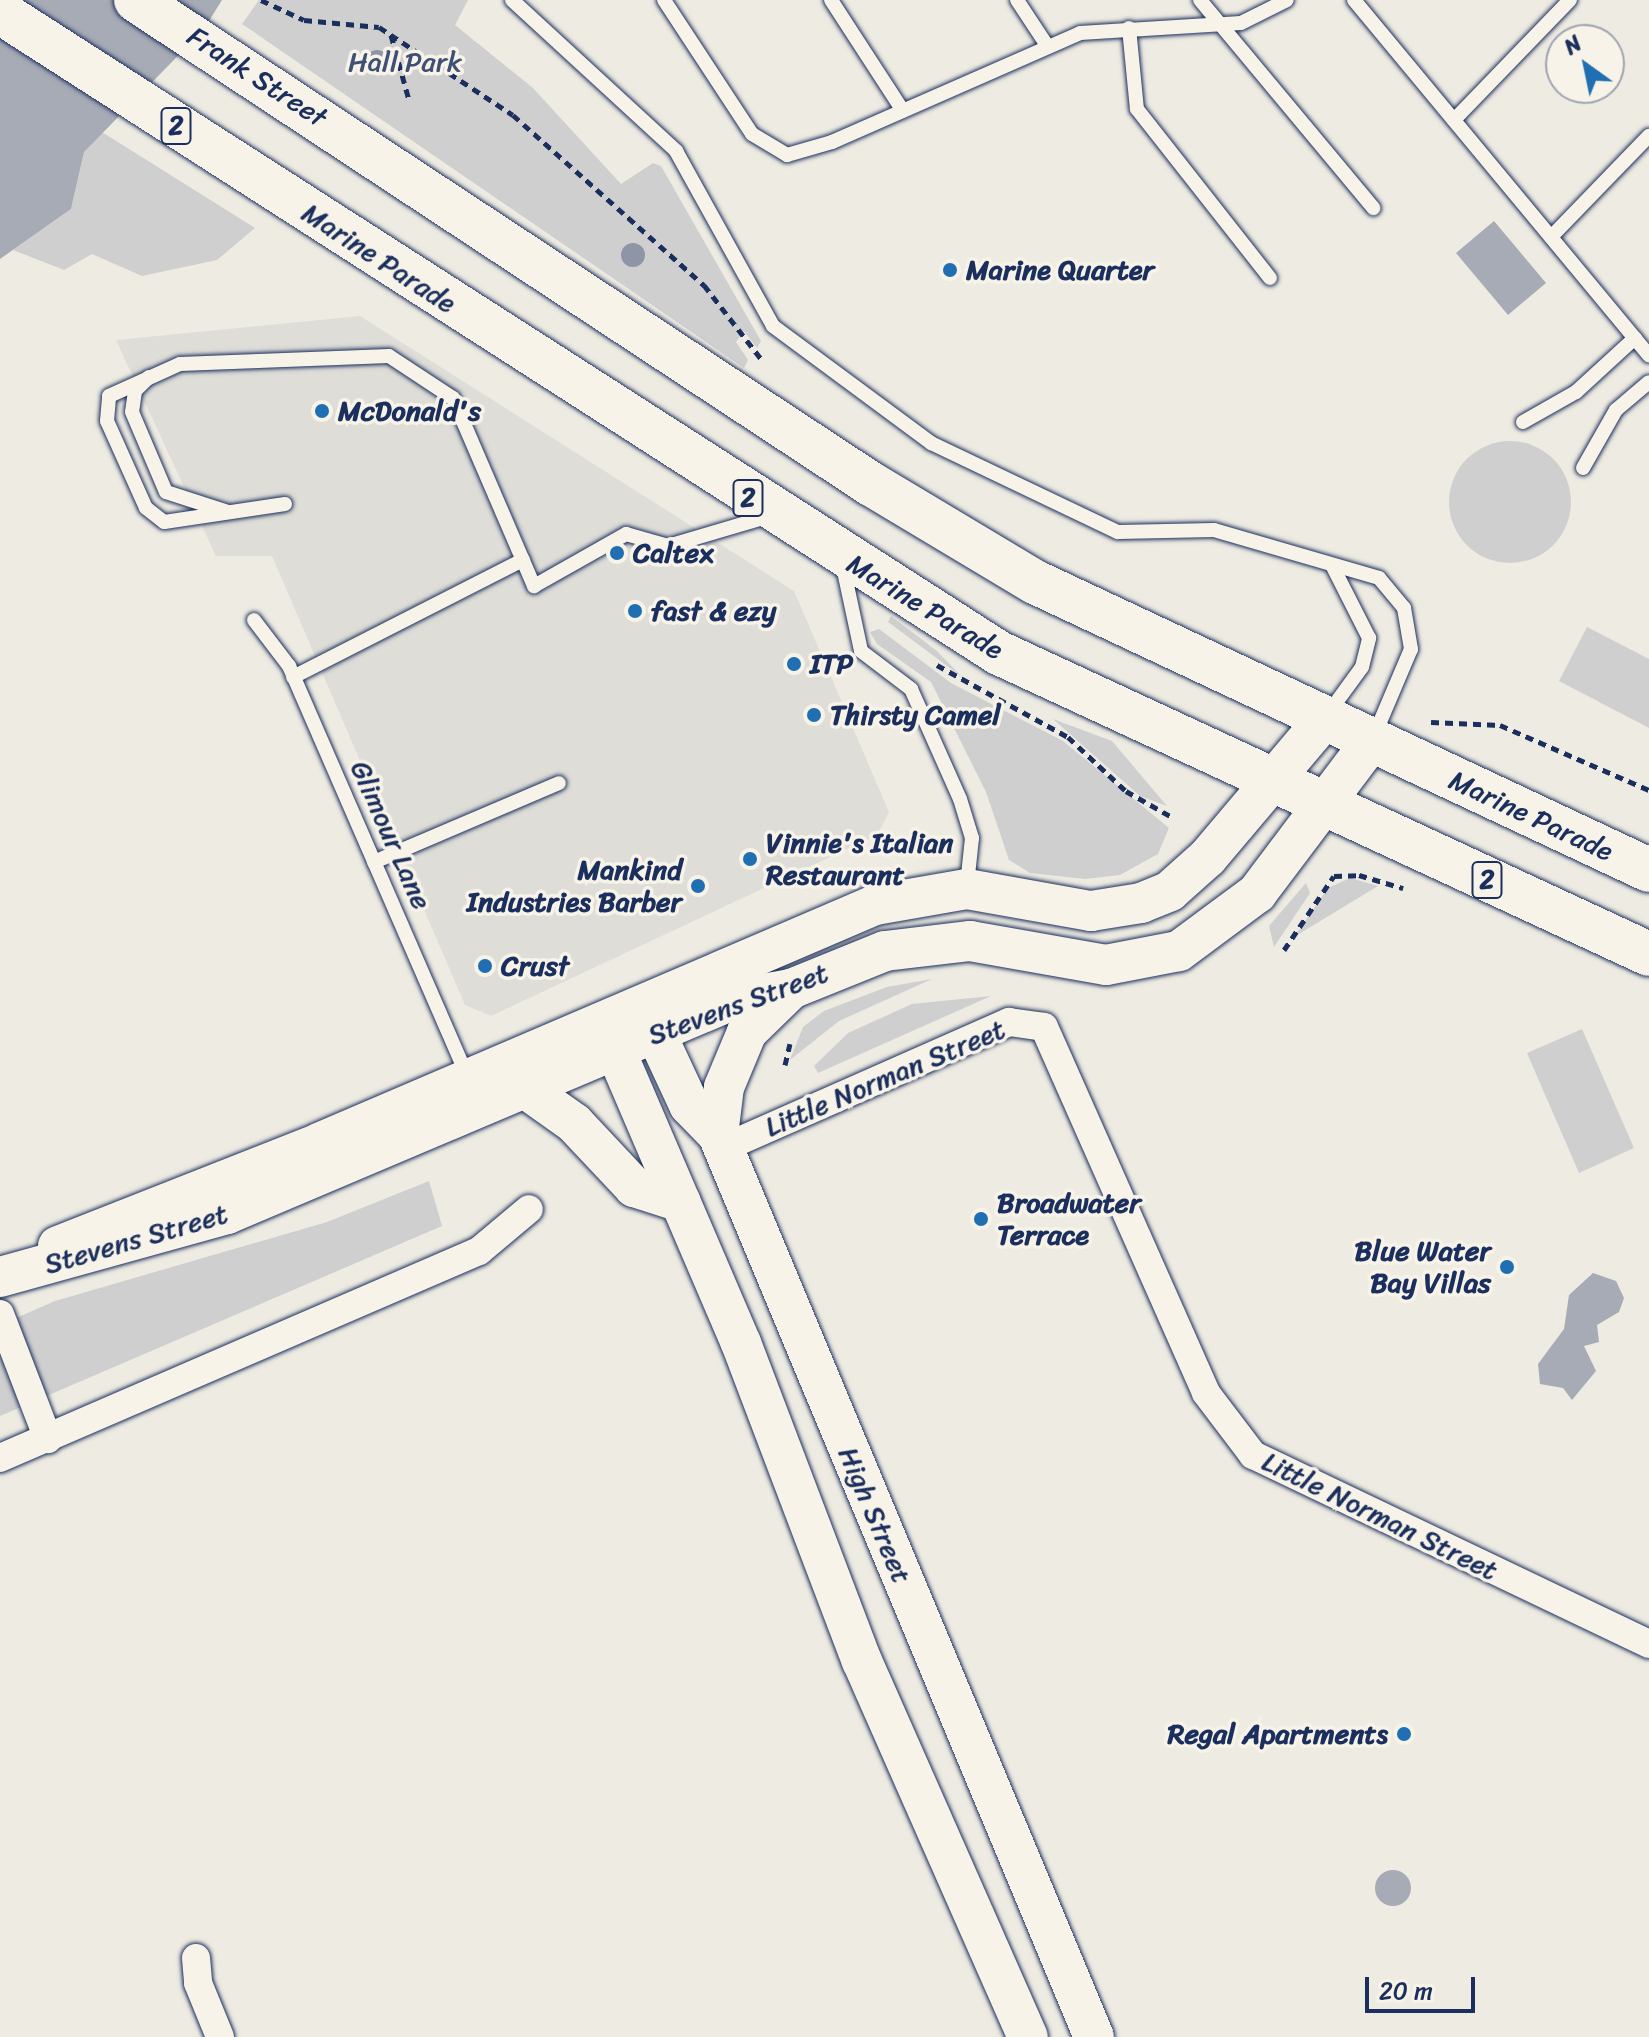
<!DOCTYPE html>
<html>
<head>
<meta charset="utf-8">
<style>
	body { margin:0 }
	#map { position:relative; width:1649px; height:2037px; overflow:hidden; background:#eeebe2; font-family:Sriracha,sans-serif }
	div>[style] { position:absolute }
	.built>* { inset:0; background:#deddd8 }
	.green>* { inset:0; background:#cfcfcf }
	.round { border-radius:50% }
	.water>* { inset:0; background:#a6abb5 }
	.path>* { height:5px; margin-top:-2.5px; transform-origin:0; background:repeating-linear-gradient(90deg,#1b2f5e 0 8px,transparent 0 14px) }
	.roads { filter:drop-shadow(0 0 2px #1b2f5e) drop-shadow(0 0 2px #1b2f5e) }
	.lane>* { height:14px; margin:-7px; padding:0 7px; transform-origin:7px; border-radius:7px; background:#f7f3e8 }
	.street>* { height:28px; margin:-14px; padding:0 14px; transform-origin:14px; border-radius:14px; background:#f7f3e8 }
	.secondary>* { height:40px; margin:-20px; padding:0 20px; transform-origin:20px; border-radius:20px; background:#f7f3e8 }
	.highway>* { height:44px; margin:-22px; padding:0 22px; transform-origin:22px; border-radius:22px; background:#f7f3e8 }
	.trees>* { width:24px; height:24px; margin:-12px; border-radius:50%; background:#8e95a6 }
	.dots>* { width:22px; height:22px; translate:-50% -50%; box-sizing:border-box; border:4px solid #f7f3e8; border-radius:50% }
	span { translate:-50% -50%; white-space:nowrap; text-align:center; line-height:1.15; -webkit-text-stroke:7px #f7f3e8; paint-order:stroke }
	.shield-label span { padding:2px 6px; background:#f7f3e8; border:2px solid; border-radius:6px; -webkit-text-stroke-width:0 }
	.shield-label { font-size:26px; color:#1b2f5e; font-weight:700 }
	.park-label { font-size:28px; color:#3f4f75 }
	.street-label { font-size:28px; color:#1b2f5e }
	.poi-label { font-size:28px; color:#1b2f5e; font-weight:700 }
	.left { translate:0 -50%; text-align:left }
	.right { translate:-100% -50%; text-align:right }
	.north { position:absolute; left:1545px; top:24px; width:80px; height:80px; box-sizing:border-box; background:#f7f3e8; border:2px solid #9fa5b1; border-radius:50%; rotate:327deg; font-size:22px; font-weight:700; line-height:32px; text-align:center; color:#1b2f5e }
	.north::after { content:''; display:block; margin:auto; width:28px; height:36px; background:#1f6fb2; clip-path:polygon(50% 0,100% 100%,50% 72%,0 100%) }
	.scale { position:absolute; left:1365px; top:1977px; width:110px; height:36px; box-sizing:border-box; border:4px solid #1b2f5e; border-top:0; padding-left:10px; font-size:24px; line-height:28px; white-space:nowrap; color:#1b2f5e; -webkit-text-stroke:6px #f7f3e8; paint-order:stroke }
</style>
</head>
<body>
<div id="map">
	<div class="built">
		<i style="clip-path:polygon(360px 316px,794px 591px,889px 812px,877px 835px,491px 1016px,465px 1005px,272px 556px,216px 556px,116px 340px)"></i>
	</div>
	<div class="green">
		<i style="clip-path:polygon(259px 0,468px 0,455px 25px,533px 88px,621px 184px,653px 163px,661px 166px,761px 341px,757px 348px,744px 331px,736px 342px,748px 360px,744px 368px,242px 24px)"></i>
		<i style="clip-path:polygon(102px 132px,255px 228px,217px 260px,142px 276px,92px 254px,64px 270px,13px 250px,71px 209px,84px 152px)"></i>
		<i class="round" style="left:1449px;top:441px;width:122px;height:122px"></i>
		<i style="clip-path:polygon(891px 616px,937px 651px,962px 677px,888px 622px)"></i>
		<i style="clip-path:polygon(1587px 627px,1649px 659px,1649px 728px,1559px 681px)"></i>
		<i style="clip-path:polygon(879px 629px,951px 683px,1063px 741px,1169px 828px,1158px 854px,1120px 875px,1085px 879px,1030px 873px,1009px 860px,986px 792px,931px 682px,877px 644px,870px 632px)"></i>
		<i style="clip-path:polygon(1053px 719px,1112px 741px,1167px 806px,1140px 796px)"></i>
		<i style="clip-path:polygon(1350px 878px,1378px 886px,1294px 937px,1328px 888px)"></i>
		<i style="clip-path:polygon(1306px 883px,1310px 893px,1274px 947px,1269px 926px)"></i>
		<i style="clip-path:polygon(932px 979px,839px 1021px,790px 1060px,803px 1027px,824px 1011px,887px 987px)"></i>
		<i style="clip-path:polygon(991px 996px,818px 1073px,814px 1066px,848px 1033px,912px 1004px)"></i>
		<i style="clip-path:polygon(1582px 1029px,1634px 1148px,1579px 1173px,1527px 1053px)"></i>
		<i style="clip-path:polygon(429px 1181px,442px 1226px,0 1416px,0 1325px,55px 1301px,327px 1222px)"></i>
	</div>
	<div class="water">
		<i style="clip-path:polygon(0 0,222px 0,204px 29px,84px 152px,71px 209px,0 259px)"></i>
		<i style="clip-path:polygon(1494px 221px,1546px 283px,1508px 315px,1456px 253px)"></i>
		<i style="clip-path:polygon(1593px 1273px,1616px 1281px,1624px 1298px,1619px 1312px,1597px 1325px,1599px 1342px,1584px 1346px,1596px 1371px,1572px 1400px,1563px 1388px,1540px 1384px,1538px 1364px,1564px 1329px,1569px 1295px)"></i>
		<i class="round" style="left:1375px;top:1870px;width:36px;height:36px"></i>
	</div>
	<div class="path">
		<i style="left:261px;top:0;width:47px;rotate:24.9deg"></i>
		<i style="left:304px;top:20px;width:75px;rotate:5.3deg"></i>
		<i style="left:379px;top:27px;width:160px;rotate:33.3deg"></i>
		<i style="left:513px;top:115px;width:256px;rotate:41.7deg"></i>
		<i style="left:704px;top:285px;width:95px;rotate:52.3deg"></i>
		<i style="left:391px;top:35px;width:67px;rotate:74.5deg"></i>
		<i style="left:937px;top:665px;width:149px;rotate:28.8deg"></i>
		<i style="left:1068px;top:737px;width:79px;rotate:43deg"></i>
		<i style="left:1126px;top:791px;width:53px;rotate:29.5deg"></i>
		<i style="left:1431px;top:722px;width:69px;rotate:2.5deg"></i>
		<i style="left:1500px;top:725px;width:163px;rotate:23.6deg"></i>
		<i style="left:1284px;top:950px;width:89px;rotate:-56deg"></i>
		<i style="left:1334px;top:876px;width:25px;rotate:-2deg"></i>
		<i style="left:1359px;top:875px;width:46px;rotate:16.5deg"></i>
		<i style="left:785px;top:1065px;width:22px;rotate:-77deg"></i>
	</div>
	<div class="roads">
		<div class="lane">
			<i style="left:512px;top:0;width:223px;rotate:42.6deg"></i>
			<i style="left:676px;top:151px;width:200px;rotate:61deg"></i>
			<i style="left:773px;top:326px;width:197px;rotate:36.5deg"></i>
			<i style="left:931px;top:443px;width:207px;rotate:25.5deg"></i>
			<i style="left:1118px;top:532px;width:96px;rotate:-1.2deg"></i>
			<i style="left:1214px;top:530px;width:172px;rotate:16.2deg"></i>
			<i style="left:1379px;top:578px;width:39px;rotate:50deg"></i>
			<i style="left:1404px;top:608px;width:42px;rotate:80.3deg"></i>
			<i style="left:1411px;top:649px;width:95px;rotate:113deg"></i>
			<i style="left:664px;top:0;width:160px;rotate:56.7deg"></i>
			<i style="left:752px;top:134px;width:41px;rotate:31deg"></i>
			<i style="left:787px;top:155px;width:47px;rotate:-16.1deg"></i>
			<i style="left:832px;top:142px;width:271px;rotate:-23.7deg"></i>
			<i style="left:1080px;top:33px;width:161px;rotate:-3.6deg"></i>
			<i style="left:1241px;top:23px;width:51px;rotate:-26.6deg"></i>
			<i style="left:831px;top:0;width:132px;rotate:57deg"></i>
			<i style="left:1017px;top:0;width:56px;rotate:56.6deg"></i>
			<i style="left:1200px;top:0;width:271px;rotate:50.2deg"></i>
			<i style="left:1354px;top:0;width:462px;rotate:50.3deg"></i>
			<i style="left:1129px;top:28px;width:81px;rotate:84.4deg"></i>
			<i style="left:1137px;top:109px;width:215px;rotate:51.8deg"></i>
			<i style="left:1454px;top:120px;width:167px;rotate:-46deg"></i>
			<i style="left:1551px;top:237px;width:141px;rotate:-45.9deg"></i>
			<i style="left:149px;top:377px;width:20px;rotate:135deg"></i>
			<i style="left:135px;top:391px;width:21px;rotate:98deg"></i>
			<i style="left:132px;top:412px;width:87px;rotate:67deg"></i>
			<i style="left:166px;top:492px;width:65px;rotate:17.9deg"></i>
			<i style="left:1523px;top:422px;width:61px;rotate:-29.5deg"></i>
			<i style="left:1576px;top:392px;width:80px;rotate:-42.5deg"></i>
			<i style="left:1583px;top:468px;width:67px;rotate:-60.4deg"></i>
			<i style="left:1616px;top:410px;width:43px;rotate:-40.3deg"></i>
			<i style="left:285px;top:504px;width:122px;rotate:171.5deg"></i>
			<i style="left:164px;top:522px;width:23px;rotate:-142deg"></i>
			<i style="left:146px;top:508px;width:95px;rotate:-114.1deg"></i>
			<i style="left:107px;top:421px;width:25px;rotate:-85deg"></i>
			<i style="left:109px;top:396px;width:78px;rotate:-24.3deg"></i>
			<i style="left:180px;top:364px;width:209px;rotate:-2.2deg"></i>
			<i style="left:389px;top:356px;width:77px;rotate:33.3deg"></i>
			<i style="left:453px;top:398px;width:205px;rotate:66.7deg"></i>
			<i style="left:534px;top:586px;width:106px;rotate:-29.5deg"></i>
			<i style="left:626px;top:534px;width:44px;rotate:15.9deg"></i>
			<i style="left:668px;top:546px;width:106px;rotate:-16.4deg"></i>
			<i style="left:842px;top:562px;width:91px;rotate:77.9deg"></i>
			<i style="left:861px;top:651px;width:63px;rotate:37.2deg"></i>
			<i style="left:911px;top:689px;width:120px;rotate:66deg"></i>
			<i style="left:960px;top:799px;width:41px;rotate:72.9deg"></i>
			<i style="left:972px;top:838px;width:47px;rotate:96.1deg"></i>
			<i style="left:254px;top:620px;width:58px;rotate:52.7deg"></i>
			<i style="left:289px;top:666px;width:446px;rotate:66.5deg"></i>
			<i style="left:293px;top:677px;width:258px;rotate:-27deg"></i>
			<i style="left:1327px;top:715px;width:59px;rotate:-53.9deg"></i>
			<i style="left:1362px;top:667px;width:30px;rotate:-76deg"></i>
			<i style="left:1369px;top:638px;width:82px;rotate:-116.9deg"></i>
			<i style="left:374px;top:862px;width:201px;rotate:-23.1deg"></i>
		</div>
		<div class="street">
			<i style="left:721px;top:1149px;width:315px;rotate:-23.8deg"></i>
			<i style="left:1009px;top:1022px;width:35px;rotate:8deg"></i>
			<i style="left:1044px;top:1027px;width:400px;rotate:66.1deg"></i>
			<i style="left:1206px;top:1393px;width:78px;rotate:52.8deg"></i>
			<i style="left:1253px;top:1455px;width:439px;rotate:25.5deg"></i>
			<i style="left:0;top:1314px;width:134px;rotate:69deg"></i>
			<i style="left:0;top:1458px;width:522px;rotate:-23.37deg"></i>
			<i style="left:479px;top:1251px;width:65px;rotate:-40deg"></i>
			<i style="left:196px;top:1958px;width:25px;rotate:85deg"></i>
			<i style="left:198px;top:1983px;width:58px;rotate:67.8deg"></i>
		</div>
		<div class="secondary">
			<i style="left:645px;top:1010px;width:105px;rotate:65.1deg"></i>
			<i style="left:689px;top:1105px;width:42px;rotate:46deg"></i>
			<i style="left:718px;top:1135px;width:977px;rotate:67.37deg"></i>
			<i style="left:605px;top:1026px;width:345px;rotate:66.8deg"></i>
			<i style="left:741px;top:1343px;width:340px;rotate:69.2deg"></i>
			<i style="left:862px;top:1661px;width:411px;rotate:66.2deg"></i>
			<i style="left:526px;top:1089px;width:59px;rotate:35.3deg"></i>
			<i style="left:574px;top:1123px;width:88px;rotate:46.8deg"></i>
			<i style="left:634px;top:1187px;width:49px;rotate:17.7deg"></i>
			<i style="left:718px;top:1135px;width:48px;rotate:-82.9deg"></i>
			<i style="left:724px;top:1087px;width:60px;rotate:-67.3deg"></i>
			<i style="left:747px;top:1032px;width:62px;rotate:-44.3deg"></i>
			<i style="left:58px;top:1246px;width:281px;rotate:-21.5deg"></i>
			<i style="left:319px;top:1143px;width:605px;rotate:-23.17deg"></i>
			<i style="left:875px;top:905px;width:93px;rotate:-9.9deg"></i>
			<i style="left:967px;top:889px;width:126px;rotate:10.1deg"></i>
			<i style="left:1091px;top:911px;width:51px;rotate:-9.1deg"></i>
			<i style="left:1141px;top:903px;width:31px;rotate:-22deg"></i>
			<i style="left:1170px;top:891px;width:51px;rotate:-41.8deg"></i>
			<i style="left:1208px;top:857px;width:178px;rotate:-49.8deg"></i>
			<i style="left:0;top:1277px;width:236px;rotate:-15.5deg"></i>
			<i style="left:227px;top:1214px;width:552px;rotate:-22.94deg"></i>
			<i style="left:735px;top:999px;width:57px;rotate:-10.1deg"></i>
			<i style="left:791px;top:989px;width:101px;rotate:-22deg"></i>
			<i style="left:885px;top:951px;width:86px;rotate:-6.7deg"></i>
			<i style="left:970px;top:941px;width:138px;rotate:10deg"></i>
			<i style="left:1106px;top:965px;width:74px;rotate:-10.9deg"></i>
			<i style="left:1179px;top:951px;width:97px;rotate:-36.6deg"></i>
			<i style="left:1257px;top:893px;width:188px;rotate:-53deg"></i>
		</div>
		<div class="highway">
			<i style="left:136px;top:0;width:880px;rotate:33.37deg"></i>
			<i style="left:871px;top:484px;width:191px;rotate:30.9deg"></i>
			<i style="left:1035px;top:582px;width:678px;rotate:25.13deg"></i>
			<i style="left:0;top:12px;width:1187px;rotate:32.69deg"></i>
			<i style="left:999px;top:653px;width:716px;rotate:24.85deg"></i>
		</div>
	</div>
	<div class="trees">
		<i style="left:377px;top:62px"></i>
		<i style="left:633px;top:255px"></i>
	</div>
	<div class="dots">
		<i style="left:950px;top:270px;background:#1f6fb2"></i>
		<i style="left:322px;top:411px;background:#1f6fb2"></i>
		<i style="left:617px;top:553px;background:#1f6fb2"></i>
		<i style="left:635px;top:611px;background:#1f6fb2"></i>
		<i style="left:794px;top:664px;background:#1f6fb2"></i>
		<i style="left:814px;top:715px;background:#1f6fb2"></i>
		<i style="left:750px;top:859px;background:#1f6fb2"></i>
		<i style="left:698px;top:886px;background:#1f6fb2"></i>
		<i style="left:485px;top:966px;background:#1f6fb2"></i>
		<i style="left:981px;top:1219px;background:#1f6fb2"></i>
		<i style="left:1507px;top:1267px;background:#1f6fb2"></i>
		<i style="left:1404px;top:1734px;background:#1f6fb2"></i>
	</div>
	<div class="shield-label">
		<span style="left:176px;top:126px">2</span>
		<span style="left:748px;top:498px">2</span>
		<span style="left:1487px;top:880px">2</span>
	</div>
	<div class="park-label">
		<span style="left:405px;top:62px">Hall Park</span>
	</div>
	<div class="street-label">
		<span style="left:257px;top:77px;rotate:33deg">Frank Street</span>
		<span style="left:379px;top:258px;rotate:33deg">Marine Parade</span>
		<span style="left:925px;top:607px;rotate:31deg">Marine Parade</span>
		<span style="left:1531px;top:816px;rotate:25deg">Marine Parade</span>
		<span style="left:391px;top:835px;rotate:66deg">Glimour Lane</span>
		<span style="left:738px;top:1004px;rotate:-20deg">Stevens Street</span>
		<span style="left:885px;top:1078px;rotate:-23deg">Little Norman Street</span>
		<span style="left:136px;top:1239px;rotate:-16deg">Stevens Street</span>
		<span style="left:875px;top:1515px;rotate:67deg">High Street</span>
		<span style="left:1380px;top:1516px;rotate:26deg">Little Norman Street</span>
	</div>
	<div class="poi-label">
		<span class="left" style="left:966px;top:270px">Marine Quarter</span>
		<span class="left" style="left:338px;top:411px">McDonald's</span>
		<span class="left" style="left:633px;top:553px">Caltex</span>
		<span class="left" style="left:651px;top:611px">fast &amp; ezy</span>
		<span class="left" style="left:810px;top:664px">ITP</span>
		<span class="left" style="left:830px;top:715px">Thirsty Camel</span>
		<span class="left" style="left:766px;top:859px">Vinnie's Italian<br>Restaurant</span>
		<span class="right" style="left:682px;top:886px">Mankind<br>Industries Barber</span>
		<span class="left" style="left:501px;top:966px">Crust</span>
		<span class="left" style="left:997px;top:1219px">Broadwater<br>Terrace</span>
		<span class="right" style="left:1491px;top:1267px">Blue Water<br>Bay Villas</span>
		<span class="right" style="left:1388px;top:1734px">Regal Apartments</span>
	</div>
	<div class="north">N</div>
	<div class="scale">20 m</div>
</div>
</body>
</html>
